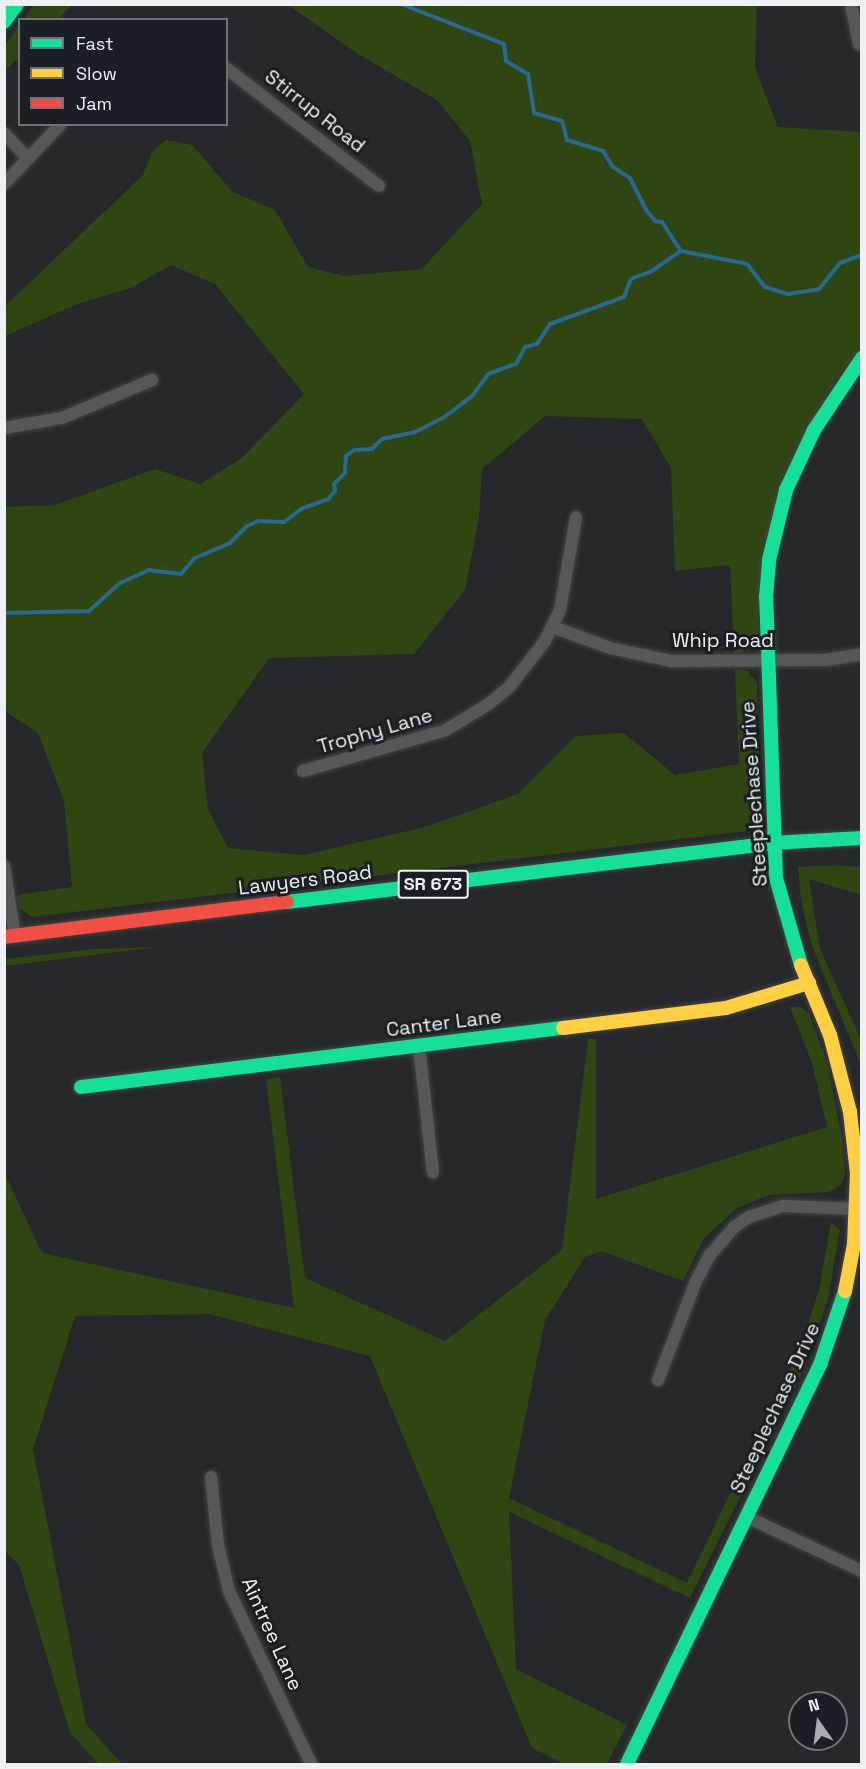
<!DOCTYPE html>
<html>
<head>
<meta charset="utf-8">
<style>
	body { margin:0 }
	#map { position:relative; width:866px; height:1769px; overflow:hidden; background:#26282b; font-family:"Space Grotesk",sans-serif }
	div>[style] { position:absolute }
	.green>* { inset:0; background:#2f4613 }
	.stream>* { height:4px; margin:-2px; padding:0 2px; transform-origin:2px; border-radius:2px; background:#266a91 }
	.roads { filter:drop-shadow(0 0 2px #434446) drop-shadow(0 0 2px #434446) }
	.street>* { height:12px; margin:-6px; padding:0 6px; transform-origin:6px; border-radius:6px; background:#575757 }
	.fast>* { height:14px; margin:-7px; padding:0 7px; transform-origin:7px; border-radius:7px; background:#16e098 }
	.slow>* { height:14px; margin:-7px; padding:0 7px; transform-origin:7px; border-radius:7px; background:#ffcf43 }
	.jam>* { height:14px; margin:-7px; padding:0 7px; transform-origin:7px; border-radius:7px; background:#f24e42 }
	span { translate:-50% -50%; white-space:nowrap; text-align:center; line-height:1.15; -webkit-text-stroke:6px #191f24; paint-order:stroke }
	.shield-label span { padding:2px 4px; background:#191f24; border:2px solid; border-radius:4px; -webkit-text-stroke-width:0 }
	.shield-label { font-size:18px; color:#edf0f4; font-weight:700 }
	.street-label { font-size:20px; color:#edf0f4 }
	.frame { position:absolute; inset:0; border:6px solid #edf0f4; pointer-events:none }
	.legend { position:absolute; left:18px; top:18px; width:210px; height:108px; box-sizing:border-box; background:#191f24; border:2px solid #6e7377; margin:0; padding:8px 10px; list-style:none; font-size:18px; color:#edf0f4 }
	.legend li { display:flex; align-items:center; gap:12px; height:30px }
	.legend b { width:30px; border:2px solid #6e7377 }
	.north { position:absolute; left:788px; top:1691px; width:60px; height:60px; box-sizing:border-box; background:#191f24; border:2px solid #6e7377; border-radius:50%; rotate:346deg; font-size:16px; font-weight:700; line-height:24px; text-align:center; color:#edf0f4 }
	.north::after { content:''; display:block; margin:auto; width:21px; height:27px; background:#a7aaae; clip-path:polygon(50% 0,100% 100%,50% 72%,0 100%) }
</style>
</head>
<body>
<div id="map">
	<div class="green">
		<i style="clip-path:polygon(34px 4px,72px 4px,72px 5px,58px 19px,24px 19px)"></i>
		<i style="clip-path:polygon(288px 5px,757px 5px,755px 68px,778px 127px,861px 132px,861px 346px,836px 380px,797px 448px,760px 576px,758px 636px,752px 648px,734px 654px,730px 565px,675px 571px,671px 468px,642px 419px,545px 416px,482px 469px,479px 518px,465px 590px,414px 654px,269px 658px,202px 753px,208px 809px,228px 848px,304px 855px,425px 827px,518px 794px,576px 736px,624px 733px,675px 775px,739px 764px,735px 669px,748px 671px,757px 683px,760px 813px,753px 828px,747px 831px,32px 917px,19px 908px,17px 895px,72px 887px,64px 801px,38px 733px,5px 711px,4px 507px,55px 505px,155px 469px,200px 484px,242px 458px,304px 394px,215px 284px,171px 265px,131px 288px,77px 304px,5px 336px,5px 306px,143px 175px,152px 152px,166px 140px,192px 145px,233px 192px,275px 210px,308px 267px,344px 276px,422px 269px,482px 204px,470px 141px,437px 100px,358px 54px)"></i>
		<i style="clip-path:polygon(19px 26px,19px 57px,5px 71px,5px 45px)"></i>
		<i style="clip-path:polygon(836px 865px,861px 867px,861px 895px,809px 879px,820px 949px,861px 1040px,861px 1065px,812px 946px,801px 900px,798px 867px)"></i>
		<i style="clip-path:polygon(158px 947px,85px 956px,5px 966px,5px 959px,93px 949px)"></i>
		<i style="clip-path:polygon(790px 1007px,801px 1007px,809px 1013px,827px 1063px,843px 1143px,845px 1174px,841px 1185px,828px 1192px,768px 1195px,737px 1208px,704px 1238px,683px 1281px,601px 1251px,585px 1257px,545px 1320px,509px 1498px,687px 1583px,800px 1349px,820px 1286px,831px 1222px,840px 1230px,828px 1299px,805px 1367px,690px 1598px,509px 1512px,516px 1669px,627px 1725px,607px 1764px,565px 1764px,532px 1748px,370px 1356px,209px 1314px,75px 1316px,33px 1449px,86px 1724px,122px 1764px,99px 1764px,70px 1733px,19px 1565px,5px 1551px,5px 1174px,42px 1253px,294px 1308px,266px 1079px,280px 1077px,305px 1278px,445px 1341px,562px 1250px,588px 1039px,596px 1039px,596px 1199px,827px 1127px,812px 1063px)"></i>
	</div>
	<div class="stream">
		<i style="left:401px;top:4px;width:110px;rotate:21.2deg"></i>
		<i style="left:504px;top:44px;width:17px;rotate:83deg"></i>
		<i style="left:506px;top:61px;width:26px;rotate:31deg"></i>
		<i style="left:528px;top:74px;width:39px;rotate:81deg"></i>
		<i style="left:534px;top:113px;width:29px;rotate:16deg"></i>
		<i style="left:562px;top:121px;width:20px;rotate:75deg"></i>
		<i style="left:567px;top:140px;width:38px;rotate:17deg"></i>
		<i style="left:603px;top:151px;width:19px;rotate:58deg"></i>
		<i style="left:613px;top:167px;width:20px;rotate:33deg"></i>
		<i style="left:630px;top:178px;width:37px;rotate:63deg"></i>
		<i style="left:647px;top:211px;width:13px;rotate:51deg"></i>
		<i style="left:655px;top:221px;width:7px;rotate:8deg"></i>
		<i style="left:662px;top:222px;width:35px;rotate:57deg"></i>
		<i style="left:4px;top:613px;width:85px;rotate:-1.3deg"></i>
		<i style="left:89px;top:611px;width:42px;rotate:-42.1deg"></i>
		<i style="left:120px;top:583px;width:32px;rotate:-24deg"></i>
		<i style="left:149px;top:570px;width:32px;rotate:7deg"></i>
		<i style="left:181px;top:574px;width:21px;rotate:-49deg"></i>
		<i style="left:195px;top:558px;width:38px;rotate:-23deg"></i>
		<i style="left:230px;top:543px;width:24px;rotate:-45deg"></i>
		<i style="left:247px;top:526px;width:12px;rotate:-24deg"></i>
		<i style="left:258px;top:521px;width:26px;rotate:2deg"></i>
		<i style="left:284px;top:522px;width:21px;rotate:-37deg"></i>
		<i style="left:301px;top:509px;width:29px;rotate:-20deg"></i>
		<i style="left:328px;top:499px;width:11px;rotate:-49deg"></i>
		<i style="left:335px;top:491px;width:7px;rotate:-98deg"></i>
		<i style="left:334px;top:484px;width:16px;rotate:-45deg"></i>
		<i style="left:345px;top:473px;width:17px;rotate:-87deg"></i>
		<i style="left:346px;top:456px;width:10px;rotate:-37deg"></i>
		<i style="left:354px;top:450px;width:18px;rotate:-3deg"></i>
		<i style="left:372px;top:449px;width:14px;rotate:-45deg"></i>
		<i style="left:382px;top:439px;width:34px;rotate:-12deg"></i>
		<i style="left:415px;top:432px;width:31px;rotate:-27deg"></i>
		<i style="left:443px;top:418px;width:38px;rotate:-37deg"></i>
		<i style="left:473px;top:395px;width:26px;rotate:-54deg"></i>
		<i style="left:488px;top:374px;width:30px;rotate:-20deg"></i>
		<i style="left:516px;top:364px;width:19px;rotate:-62deg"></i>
		<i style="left:525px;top:347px;width:12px;rotate:-14deg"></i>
		<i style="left:537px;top:344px;width:24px;rotate:-57deg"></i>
		<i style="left:550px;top:324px;width:79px;rotate:-20deg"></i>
		<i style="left:624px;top:297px;width:19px;rotate:-69deg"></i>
		<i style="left:631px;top:279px;width:22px;rotate:-21deg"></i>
		<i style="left:652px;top:271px;width:35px;rotate:-35deg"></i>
		<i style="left:681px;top:251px;width:67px;rotate:11.1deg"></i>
		<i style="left:747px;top:264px;width:29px;rotate:52deg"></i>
		<i style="left:765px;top:287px;width:24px;rotate:17deg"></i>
		<i style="left:788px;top:294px;width:31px;rotate:-9deg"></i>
		<i style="left:819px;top:289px;width:33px;rotate:-51deg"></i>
		<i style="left:840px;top:263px;width:23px;rotate:-20deg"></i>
	</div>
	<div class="roads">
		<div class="street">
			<i style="left:851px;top:4px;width:41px;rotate:78.7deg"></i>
			<i style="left:226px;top:68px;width:193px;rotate:37.6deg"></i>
			<i style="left:4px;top:133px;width:35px;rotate:47deg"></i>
			<i style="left:4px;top:184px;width:83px;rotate:-46.5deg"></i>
			<i style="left:4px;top:428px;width:59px;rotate:-9.8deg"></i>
			<i style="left:62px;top:418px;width:98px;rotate:-22.9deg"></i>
			<i style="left:553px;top:627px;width:61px;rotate:20.2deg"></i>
			<i style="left:610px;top:648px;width:62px;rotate:12deg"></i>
			<i style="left:671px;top:661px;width:154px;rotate:-0.4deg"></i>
			<i style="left:825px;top:660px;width:37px;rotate:-9deg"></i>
			<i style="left:303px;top:771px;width:149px;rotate:-16deg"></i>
			<i style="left:446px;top:730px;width:52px;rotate:-31.5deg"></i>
			<i style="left:490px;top:703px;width:26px;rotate:-40deg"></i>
			<i style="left:510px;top:686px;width:57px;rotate:-52.1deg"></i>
			<i style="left:545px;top:641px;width:34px;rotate:-64deg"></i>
			<i style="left:560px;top:610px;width:94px;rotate:-80.2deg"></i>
			<i style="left:4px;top:866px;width:71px;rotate:81.1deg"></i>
			<i style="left:419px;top:1046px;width:127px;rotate:83.7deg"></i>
			<i style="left:658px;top:1380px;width:106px;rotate:-69deg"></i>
			<i style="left:696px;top:1281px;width:30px;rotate:-62deg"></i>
			<i style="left:710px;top:1255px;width:37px;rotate:-49deg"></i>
			<i style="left:734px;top:1227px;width:18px;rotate:-34deg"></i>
			<i style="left:749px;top:1217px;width:36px;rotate:-18deg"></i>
			<i style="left:783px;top:1206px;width:74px;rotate:2.3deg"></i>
			<i style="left:211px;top:1477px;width:68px;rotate:84.1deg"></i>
			<i style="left:218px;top:1545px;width:47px;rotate:76.6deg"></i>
			<i style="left:229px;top:1591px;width:191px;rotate:64.6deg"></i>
			<i style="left:747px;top:1517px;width:127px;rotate:25.2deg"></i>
		</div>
		<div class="fast">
			<i style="left:4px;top:22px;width:22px;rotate:-54deg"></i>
			<i style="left:287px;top:902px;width:489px;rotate:-6.9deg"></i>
			<i style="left:772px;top:843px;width:90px;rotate:-3.2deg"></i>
			<i style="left:801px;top:965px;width:91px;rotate:-106deg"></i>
			<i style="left:776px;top:878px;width:281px;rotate:-92deg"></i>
			<i style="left:766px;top:597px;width:37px;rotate:-85deg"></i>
			<i style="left:769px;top:560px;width:72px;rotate:-76.3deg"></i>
			<i style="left:786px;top:490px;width:66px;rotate:-65deg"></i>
			<i style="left:814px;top:430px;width:87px;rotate:-56.3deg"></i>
			<i style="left:81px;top:1087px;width:486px;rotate:-7deg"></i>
			<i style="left:627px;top:1764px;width:446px;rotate:-64.2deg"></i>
			<i style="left:821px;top:1362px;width:75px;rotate:-71.3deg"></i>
		</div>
		<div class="slow">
			<i style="left:801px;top:965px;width:76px;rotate:67.5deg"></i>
			<i style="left:830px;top:1035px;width:80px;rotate:75.4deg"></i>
			<i style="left:850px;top:1112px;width:61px;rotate:83.5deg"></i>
			<i style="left:857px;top:1173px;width:71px;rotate:92.4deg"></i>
			<i style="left:854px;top:1244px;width:48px;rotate:100.8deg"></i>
			<i style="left:563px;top:1028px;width:164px;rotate:-7deg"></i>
			<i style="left:726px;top:1008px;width:87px;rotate:-16.8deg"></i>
		</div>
		<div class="jam">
			<i style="left:4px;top:937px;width:285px;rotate:-7.1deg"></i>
		</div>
	</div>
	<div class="shield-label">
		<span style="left:433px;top:884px">SR 673</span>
	</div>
	<div class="street-label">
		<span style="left:315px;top:111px;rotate:38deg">Stirrup Road</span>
		<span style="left:723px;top:640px">Whip Road</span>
		<span style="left:375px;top:731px;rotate:-16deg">Trophy Lane</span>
		<span style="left:754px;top:794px;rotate:-94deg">Steeplechase Drive</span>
		<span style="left:305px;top:880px;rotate:-7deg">Lawyers Road</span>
		<span style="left:444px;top:1023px;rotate:-7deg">Canter Lane</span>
		<span style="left:775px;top:1408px;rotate:-65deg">Steeplechase Drive</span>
		<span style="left:272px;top:1634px;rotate:66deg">Aintree Lane</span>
	</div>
	<div class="frame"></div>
	<ul class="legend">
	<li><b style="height:8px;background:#16e098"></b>Fast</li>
	<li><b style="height:8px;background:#ffcf43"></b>Slow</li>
	<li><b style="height:8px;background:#f24e42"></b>Jam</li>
	</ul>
	<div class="north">N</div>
</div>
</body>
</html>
